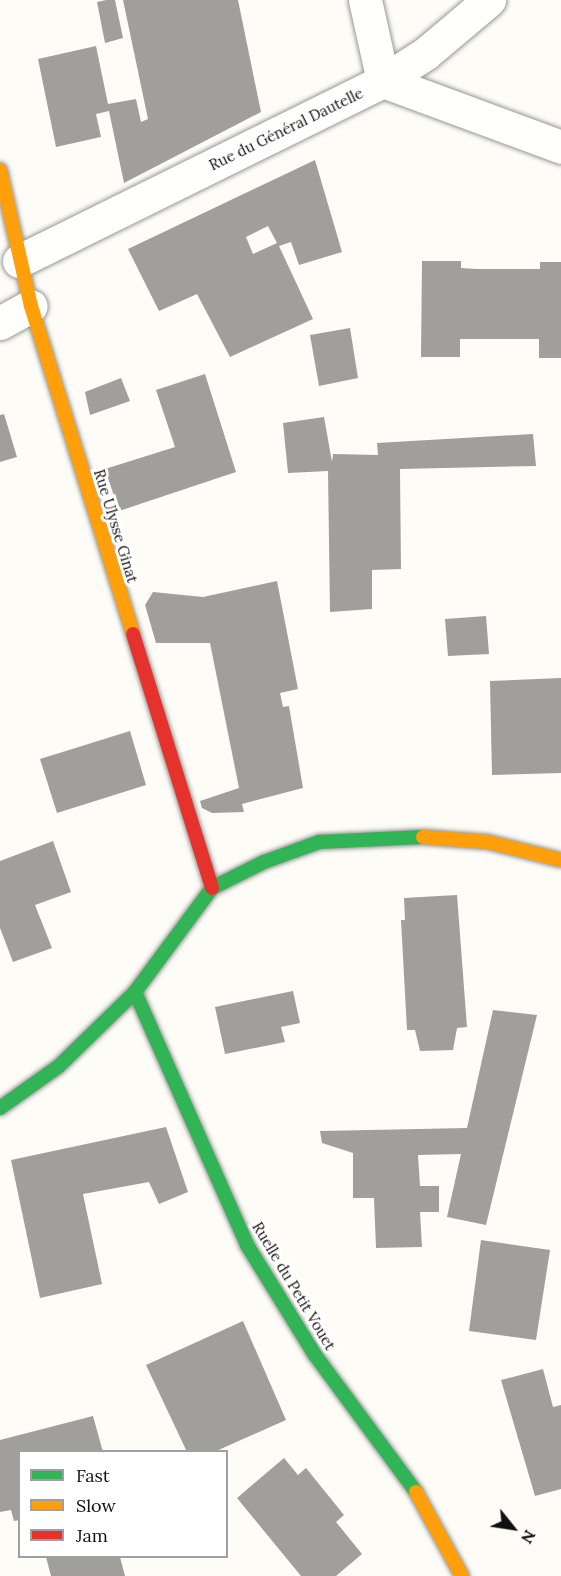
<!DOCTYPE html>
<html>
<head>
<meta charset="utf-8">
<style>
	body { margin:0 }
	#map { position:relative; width:561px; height:1576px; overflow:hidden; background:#fdfcf7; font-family:Lora,serif }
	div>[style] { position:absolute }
	.building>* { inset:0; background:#a19f9c }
	.roads { filter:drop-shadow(0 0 2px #979795) drop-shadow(0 0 2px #979795) }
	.street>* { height:33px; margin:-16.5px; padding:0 16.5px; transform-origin:16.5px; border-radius:16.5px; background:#fffffe }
	.fast>* { height:14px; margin:-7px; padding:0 7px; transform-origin:7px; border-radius:7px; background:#30b455 }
	.slow>* { height:14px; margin:-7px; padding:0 7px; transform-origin:7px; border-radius:7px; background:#ff9f0a }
	.jam>* { height:14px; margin:-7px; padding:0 7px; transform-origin:7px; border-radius:7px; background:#e5322d }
	span { translate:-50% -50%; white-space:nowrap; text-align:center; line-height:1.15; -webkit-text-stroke:6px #fff; paint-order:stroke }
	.street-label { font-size:15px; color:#111 }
	.legend { position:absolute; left:18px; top:1450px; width:210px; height:108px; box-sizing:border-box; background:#fff; border:2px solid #a0a0a0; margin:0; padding:8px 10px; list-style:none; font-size:18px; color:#111 }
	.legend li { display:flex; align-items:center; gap:12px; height:30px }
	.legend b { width:30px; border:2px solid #a0a0a0 }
	.north { position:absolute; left:483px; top:1498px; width:60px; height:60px; -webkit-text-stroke:4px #fff; paint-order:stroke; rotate:120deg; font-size:16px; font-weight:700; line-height:24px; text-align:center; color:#111 }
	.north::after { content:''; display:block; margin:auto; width:21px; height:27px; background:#111; clip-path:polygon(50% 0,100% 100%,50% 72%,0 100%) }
</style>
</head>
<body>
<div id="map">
	<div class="building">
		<i style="clip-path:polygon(106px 0,115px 0,123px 38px,105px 43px,97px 2px)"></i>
		<i style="clip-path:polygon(123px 0,238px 0,261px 112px,124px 183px,109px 111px,96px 114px,101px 137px,56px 147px,38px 59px,96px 46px,108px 104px,136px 99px,141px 122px,148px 119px)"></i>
		<i style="clip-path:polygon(evenodd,315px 160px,342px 252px,299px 265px,291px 242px,279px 246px,313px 319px,230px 357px,197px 294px,159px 311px,128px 249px,315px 160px,268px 226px,277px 243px,253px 254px,246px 237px,268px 226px)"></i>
		<i style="clip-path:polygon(422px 261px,461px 261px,461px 268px,477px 269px,540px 269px,540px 262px,561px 262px,561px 358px,539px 358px,539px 339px,460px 339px,460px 357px,421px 357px)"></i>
		<i style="clip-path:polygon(350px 328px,358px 378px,319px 386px,310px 335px)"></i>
		<i style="clip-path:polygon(205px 374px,236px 472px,119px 511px,105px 469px,175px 447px,156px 390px)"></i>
		<i style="clip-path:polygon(121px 378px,130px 401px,90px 415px,85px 392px)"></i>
		<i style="clip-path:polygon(4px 414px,17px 457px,0 462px,0 415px)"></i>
		<i style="clip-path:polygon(324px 417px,332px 462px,333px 454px,378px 455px,377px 443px,533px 434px,536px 466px,400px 469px,401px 569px,372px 570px,372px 609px,330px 612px,328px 471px,288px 473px,283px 423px)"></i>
		<i style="clip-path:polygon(277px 581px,298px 689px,280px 693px,283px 707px,289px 706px,303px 788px,242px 804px,244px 812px,212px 813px,202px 808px,200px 801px,239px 788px,210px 643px,156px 643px,145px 605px,153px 592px,203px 597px)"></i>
		<i style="clip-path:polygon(486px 616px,489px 654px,448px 656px,445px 619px)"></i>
		<i style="clip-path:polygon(561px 678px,561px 773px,492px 775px,490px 681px)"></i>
		<i style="clip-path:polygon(130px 731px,146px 785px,57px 813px,40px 759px)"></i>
		<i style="clip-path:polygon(53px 841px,71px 892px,35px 905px,52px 948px,13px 962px,0 928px,0 861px)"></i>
		<i style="clip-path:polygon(457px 895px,467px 1027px,457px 1028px,453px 1050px,420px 1051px,415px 1030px,407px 1030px,401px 920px,405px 920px,404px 898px)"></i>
		<i style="clip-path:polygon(293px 991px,300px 1023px,281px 1027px,285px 1042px,225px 1054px,215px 1007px)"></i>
		<i style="clip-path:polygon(493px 1010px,537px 1015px,486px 1225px,447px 1217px,461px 1154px,418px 1155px,420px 1186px,439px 1186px,439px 1212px,420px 1212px,422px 1247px,376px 1248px,374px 1198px,353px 1198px,353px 1153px,322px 1143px,320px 1131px,467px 1128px)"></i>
		<i style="clip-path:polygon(166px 1127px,188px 1192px,159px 1204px,149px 1182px,83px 1194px,102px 1284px,40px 1298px,11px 1160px)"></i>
		<i style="clip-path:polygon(481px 1240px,550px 1250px,536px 1340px,469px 1331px)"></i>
		<i style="clip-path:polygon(243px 1321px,286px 1420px,214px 1452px,187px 1452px,146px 1365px)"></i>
		<i style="clip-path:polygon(543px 1369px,553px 1407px,561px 1405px,561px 1489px,535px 1496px,501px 1380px)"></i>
		<i style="clip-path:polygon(93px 1416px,103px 1452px,20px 1452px,20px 1520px,14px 1521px,11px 1510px,0 1512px,0 1440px)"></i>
		<i style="clip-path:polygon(284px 1458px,298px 1475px,306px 1468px,344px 1515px,336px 1522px,362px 1554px,336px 1576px,301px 1576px,237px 1498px)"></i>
		<i style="clip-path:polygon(46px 1557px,120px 1557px,125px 1576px,51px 1576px)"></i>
	</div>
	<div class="roads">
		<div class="street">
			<i style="left:365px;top:0;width:83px;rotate:77.5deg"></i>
			<i style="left:383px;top:81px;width:50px;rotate:-32.7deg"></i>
			<i style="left:425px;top:54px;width:84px;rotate:-40.2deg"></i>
			<i style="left:19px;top:261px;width:406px;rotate:-26.3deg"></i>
			<i style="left:383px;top:81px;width:190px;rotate:20.3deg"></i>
			<i style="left:0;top:323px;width:35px;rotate:-29deg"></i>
		</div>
		<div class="fast">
			<i style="left:135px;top:992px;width:277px;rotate:66.1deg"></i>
			<i style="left:247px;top:1245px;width:129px;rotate:58.3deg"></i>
			<i style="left:315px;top:1355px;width:170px;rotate:53.6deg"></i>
			<i style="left:0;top:1108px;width:72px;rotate:-35.4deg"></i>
			<i style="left:59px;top:1066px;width:106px;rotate:-44.2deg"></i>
			<i style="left:135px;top:992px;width:129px;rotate:-53.5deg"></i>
			<i style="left:212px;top:888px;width:58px;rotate:-26.6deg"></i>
			<i style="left:264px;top:862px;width:59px;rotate:-20deg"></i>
			<i style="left:319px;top:842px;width:104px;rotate:-2.8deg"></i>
		</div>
		<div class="slow">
			<i style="left:0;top:170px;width:139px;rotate:77.2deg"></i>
			<i style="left:31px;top:306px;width:343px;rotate:72.7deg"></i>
			<i style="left:423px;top:837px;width:65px;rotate:4.4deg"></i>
			<i style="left:488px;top:842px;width:75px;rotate:13.9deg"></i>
			<i style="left:416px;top:1492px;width:96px;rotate:61.3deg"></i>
		</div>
		<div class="jam">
			<i style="left:133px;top:634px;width:266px;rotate:72.7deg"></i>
		</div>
	</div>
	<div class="street-label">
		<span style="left:286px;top:129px;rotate:-26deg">Rue du Général Dautelle</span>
		<span style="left:116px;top:526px;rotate:73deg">Rue Ulysse Ginat</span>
		<span style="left:294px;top:1286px;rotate:59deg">Ruelle du Petit Vouet</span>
	</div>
	<ul class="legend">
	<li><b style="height:8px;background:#30b455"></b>Fast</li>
	<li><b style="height:8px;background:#ff9f0a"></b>Slow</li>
	<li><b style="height:8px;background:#e5322d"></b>Jam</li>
	</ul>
	<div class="north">N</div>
</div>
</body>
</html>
